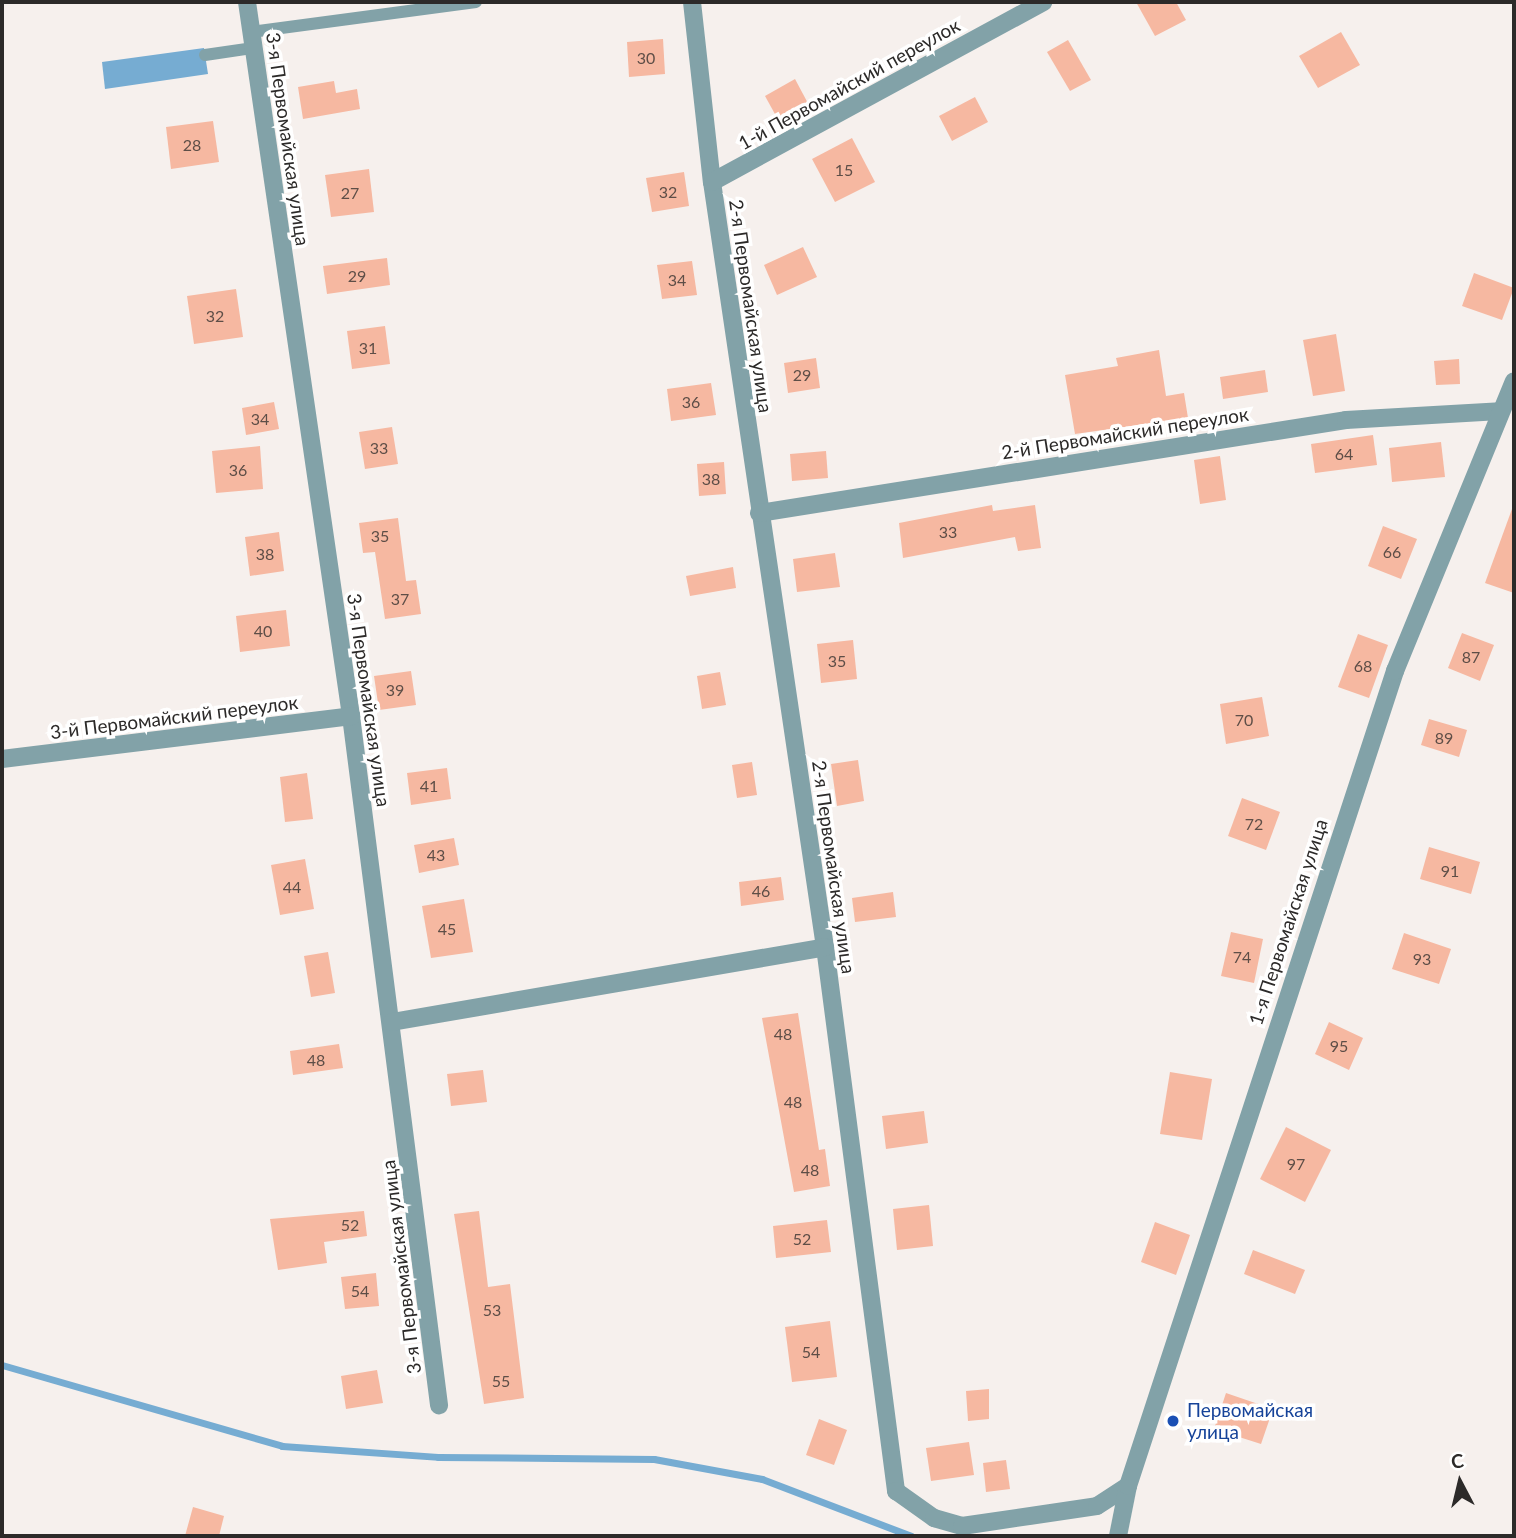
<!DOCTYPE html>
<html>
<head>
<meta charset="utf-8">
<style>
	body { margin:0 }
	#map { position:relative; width:1516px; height:1538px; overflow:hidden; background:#f6f0ed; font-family:Lato,sans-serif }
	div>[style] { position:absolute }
	.water>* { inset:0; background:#76acd2 }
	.stream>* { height:7px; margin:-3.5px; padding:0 3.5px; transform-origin:3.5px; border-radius:3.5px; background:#76acd2 }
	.building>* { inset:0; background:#f6b8a1 }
	.lane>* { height:12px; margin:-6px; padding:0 6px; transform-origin:6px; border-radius:6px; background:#82a2a8 }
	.street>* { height:18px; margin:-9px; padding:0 9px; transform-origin:9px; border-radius:9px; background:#82a2a8 }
	.dots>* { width:19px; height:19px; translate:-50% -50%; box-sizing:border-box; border:4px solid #fff; border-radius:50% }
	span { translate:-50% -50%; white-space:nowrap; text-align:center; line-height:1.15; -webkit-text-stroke:7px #fff; paint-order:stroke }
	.number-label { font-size:16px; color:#5e4e47 }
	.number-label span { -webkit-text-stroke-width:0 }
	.street-label { font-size:19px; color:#2c2a29 }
	.transit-label { font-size:19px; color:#164399 }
	.left { translate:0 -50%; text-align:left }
	.frame { position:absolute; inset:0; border:4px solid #2c2a29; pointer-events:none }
	.north { position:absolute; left:1425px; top:1447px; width:70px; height:70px; -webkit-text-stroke:5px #fff; paint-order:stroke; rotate:353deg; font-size:19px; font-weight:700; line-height:28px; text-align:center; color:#2c2a29 }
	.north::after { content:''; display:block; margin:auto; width:24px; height:32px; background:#2c2a29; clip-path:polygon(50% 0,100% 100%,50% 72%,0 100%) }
</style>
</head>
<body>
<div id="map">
	<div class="water">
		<i style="clip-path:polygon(204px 48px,208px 74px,105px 89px,102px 62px)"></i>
	</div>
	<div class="stream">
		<i style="left:2px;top:1365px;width:291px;rotate:16.1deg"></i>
		<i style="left:282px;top:1446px;width:156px;rotate:4deg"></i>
		<i style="left:438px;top:1457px;width:216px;rotate:0.5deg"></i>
		<i style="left:654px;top:1459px;width:110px;rotate:10.5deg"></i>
		<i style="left:762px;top:1479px;width:160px;rotate:20.9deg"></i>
	</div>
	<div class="building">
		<i style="clip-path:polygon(1136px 2px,1176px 2px,1186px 20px,1155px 36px)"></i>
		<i style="clip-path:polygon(1341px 32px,1360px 65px,1318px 88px,1299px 56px)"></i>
		<i style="clip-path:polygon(663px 39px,665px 74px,629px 77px,627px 42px)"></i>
		<i style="clip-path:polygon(1068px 40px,1091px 80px,1070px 91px,1047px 52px)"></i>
		<i style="clip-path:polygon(795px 79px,811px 109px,781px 125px,765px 96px)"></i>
		<i style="clip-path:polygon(334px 81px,336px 93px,357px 89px,360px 109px,303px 119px,298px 87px)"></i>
		<i style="clip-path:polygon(975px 97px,988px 122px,952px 141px,939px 116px)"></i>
		<i style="clip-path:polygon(213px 121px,219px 162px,171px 169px,166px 127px)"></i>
		<i style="clip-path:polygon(852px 138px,875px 182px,835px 202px,812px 159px)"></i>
		<i style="clip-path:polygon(369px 169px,374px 212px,331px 217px,325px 175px)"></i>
		<i style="clip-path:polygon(684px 172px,689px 206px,652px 212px,646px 178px)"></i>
		<i style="clip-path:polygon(803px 247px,817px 277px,777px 295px,764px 265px)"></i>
		<i style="clip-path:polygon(387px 258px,390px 285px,327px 294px,323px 266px)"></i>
		<i style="clip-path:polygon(692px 261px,697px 295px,662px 299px,657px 265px)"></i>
		<i style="clip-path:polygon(1474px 273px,1514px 288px,1502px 320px,1462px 306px)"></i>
		<i style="clip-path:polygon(236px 289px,243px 337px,194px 344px,187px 296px)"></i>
		<i style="clip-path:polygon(385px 326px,390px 364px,352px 369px,347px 331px)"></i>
		<i style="clip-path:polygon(1336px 334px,1345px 391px,1313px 396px,1303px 340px)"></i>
		<i style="clip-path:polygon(1159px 350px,1166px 396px,1184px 393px,1188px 418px,1075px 434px,1065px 375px,1118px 366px,1116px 358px)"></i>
		<i style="clip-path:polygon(816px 358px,820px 388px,788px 393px,784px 363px)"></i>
		<i style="clip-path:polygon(1459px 359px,1460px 384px,1436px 385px,1434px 361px)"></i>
		<i style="clip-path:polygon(1265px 370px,1268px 392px,1223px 399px,1220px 377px)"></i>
		<i style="clip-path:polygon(711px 383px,716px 415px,671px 421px,667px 389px)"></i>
		<i style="clip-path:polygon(274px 402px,279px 429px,246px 435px,242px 408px)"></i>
		<i style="clip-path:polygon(392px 427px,398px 464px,365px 469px,359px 432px)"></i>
		<i style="clip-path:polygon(1373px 435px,1377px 465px,1315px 473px,1311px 444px)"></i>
		<i style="clip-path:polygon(1441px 442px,1445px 477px,1392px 482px,1389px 448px)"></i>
		<i style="clip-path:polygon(260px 446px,263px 489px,216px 493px,212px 451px)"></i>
		<i style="clip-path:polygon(826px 451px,828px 478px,792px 481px,790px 454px)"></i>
		<i style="clip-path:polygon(1220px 456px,1226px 500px,1200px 504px,1194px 460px)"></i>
		<i style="clip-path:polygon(724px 462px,726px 494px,699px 496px,697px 464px)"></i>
		<i style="clip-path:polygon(992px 505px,993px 511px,1035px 505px,1041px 548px,1018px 551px,1015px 537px,903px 558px,899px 523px)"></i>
		<i style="clip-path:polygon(1512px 509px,1514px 509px,1514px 593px,1485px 583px)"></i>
		<i style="clip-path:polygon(398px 518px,406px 581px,416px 580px,421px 614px,385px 619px,375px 552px,363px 553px,359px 523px)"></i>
		<i style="clip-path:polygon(1383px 526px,1417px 539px,1401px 579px,1368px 566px)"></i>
		<i style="clip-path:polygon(279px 532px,284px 571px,250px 576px,245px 537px)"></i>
		<i style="clip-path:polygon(835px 553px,840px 587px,797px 592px,793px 559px)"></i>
		<i style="clip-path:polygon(733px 567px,736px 588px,690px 596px,686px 576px)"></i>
		<i style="clip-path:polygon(286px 610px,290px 646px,240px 652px,236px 616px)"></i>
		<i style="clip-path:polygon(1462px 633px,1494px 645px,1480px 681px,1448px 668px)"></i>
		<i style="clip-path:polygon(1358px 634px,1388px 645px,1369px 698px,1338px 687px)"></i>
		<i style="clip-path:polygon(853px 640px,857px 679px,821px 683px,817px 644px)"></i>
		<i style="clip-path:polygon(411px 671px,416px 705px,379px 710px,374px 676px)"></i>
		<i style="clip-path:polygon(720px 672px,726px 705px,702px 709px,697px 676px)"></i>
		<i style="clip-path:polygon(1262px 697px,1269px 736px,1226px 744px,1220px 704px)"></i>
		<i style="clip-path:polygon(1429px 719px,1467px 730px,1459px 757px,1421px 745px)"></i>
		<i style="clip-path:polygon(858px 760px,864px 801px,837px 806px,831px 764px)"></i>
		<i style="clip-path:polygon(752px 762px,757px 795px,737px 798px,732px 765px)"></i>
		<i style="clip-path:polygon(447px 768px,451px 799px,411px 805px,407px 773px)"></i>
		<i style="clip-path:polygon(307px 773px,313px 819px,285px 822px,280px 777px)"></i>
		<i style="clip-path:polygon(1242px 798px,1280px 812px,1266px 850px,1228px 836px)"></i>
		<i style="clip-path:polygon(454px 838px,459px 865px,419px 873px,414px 845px)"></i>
		<i style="clip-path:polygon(1429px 847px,1480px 862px,1471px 894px,1420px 879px)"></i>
		<i style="clip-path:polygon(305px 859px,314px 909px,280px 915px,271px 865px)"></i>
		<i style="clip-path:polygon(781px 877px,784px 900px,741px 906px,739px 882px)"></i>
		<i style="clip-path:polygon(893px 892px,896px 917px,855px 922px,852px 898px)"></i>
		<i style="clip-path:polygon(464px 899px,473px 952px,431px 958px,422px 906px)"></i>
		<i style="clip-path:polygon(1231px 932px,1263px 939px,1254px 983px,1221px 976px)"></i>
		<i style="clip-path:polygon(1404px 933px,1451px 949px,1439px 984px,1392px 969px)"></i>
		<i style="clip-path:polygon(328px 952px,335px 993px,311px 997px,304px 956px)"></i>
		<i style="clip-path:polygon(798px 1013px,819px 1150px,825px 1149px,830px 1186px,794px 1192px,762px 1018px)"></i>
		<i style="clip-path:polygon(1329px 1022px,1363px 1038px,1349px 1070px,1315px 1054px)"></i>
		<i style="clip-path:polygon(339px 1044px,343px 1068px,293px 1075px,290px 1051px)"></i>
		<i style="clip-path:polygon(483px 1070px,487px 1102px,451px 1106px,447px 1074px)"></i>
		<i style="clip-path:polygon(1170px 1072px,1212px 1079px,1202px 1140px,1160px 1134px)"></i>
		<i style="clip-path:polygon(924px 1111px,928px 1143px,886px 1149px,882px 1116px)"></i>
		<i style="clip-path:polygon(1286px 1127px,1331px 1150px,1305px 1202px,1260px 1179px)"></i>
		<i style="clip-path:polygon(929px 1205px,933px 1246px,897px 1250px,893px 1209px)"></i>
		<i style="clip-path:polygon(364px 1211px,367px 1236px,324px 1242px,327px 1263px,278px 1270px,270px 1219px)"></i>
		<i style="clip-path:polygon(479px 1211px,488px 1287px,510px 1284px,524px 1398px,484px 1404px,454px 1214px)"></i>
		<i style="clip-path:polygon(827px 1220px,831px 1252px,776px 1258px,773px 1226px)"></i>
		<i style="clip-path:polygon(1155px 1222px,1190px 1235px,1176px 1275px,1141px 1262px)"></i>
		<i style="clip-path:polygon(1253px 1250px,1305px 1270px,1295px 1294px,1244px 1274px)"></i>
		<i style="clip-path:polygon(376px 1273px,379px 1306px,345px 1309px,341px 1277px)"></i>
		<i style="clip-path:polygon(830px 1321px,837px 1377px,792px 1382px,785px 1327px)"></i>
		<i style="clip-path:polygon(377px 1370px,383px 1403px,346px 1409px,341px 1376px)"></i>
		<i style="clip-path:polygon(989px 1389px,989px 1419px,968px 1421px,966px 1391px)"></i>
		<i style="clip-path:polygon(1226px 1393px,1273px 1409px,1261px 1444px,1214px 1429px)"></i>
		<i style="clip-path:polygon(819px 1419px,847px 1430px,834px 1465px,806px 1455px)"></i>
		<i style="clip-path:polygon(969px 1442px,974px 1475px,931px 1481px,926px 1448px)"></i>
		<i style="clip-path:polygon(1006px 1460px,1010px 1489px,986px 1492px,983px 1463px)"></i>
		<i style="clip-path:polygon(193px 1507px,224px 1516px,219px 1536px,185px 1536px)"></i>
	</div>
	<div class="lane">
		<i style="left:251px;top:32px;width:227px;rotate:-7.6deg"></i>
		<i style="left:205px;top:55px;width:49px;rotate:-8.3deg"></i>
	</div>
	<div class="street">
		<i style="left:247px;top:2px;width:722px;rotate:81.71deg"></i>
		<i style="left:351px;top:716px;width:695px;rotate:82.72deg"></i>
		<i style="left:692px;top:2px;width:181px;rotate:83.7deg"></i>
		<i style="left:712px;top:182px;width:773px;rotate:81.6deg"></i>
		<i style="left:825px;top:947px;width:549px;rotate:82.56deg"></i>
		<i style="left:896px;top:1491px;width:47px;rotate:35.4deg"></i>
		<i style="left:934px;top:1518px;width:29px;rotate:16deg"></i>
		<i style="left:962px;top:1526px;width:136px;rotate:-8.4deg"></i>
		<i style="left:1097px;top:1506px;width:37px;rotate:-33deg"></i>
		<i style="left:712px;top:182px;width:377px;rotate:-28.5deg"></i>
		<i style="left:759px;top:513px;width:594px;rotate:-9deg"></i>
		<i style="left:1346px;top:420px;width:154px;rotate:-3.3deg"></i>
		<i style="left:2px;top:759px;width:352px;rotate:-7deg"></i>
		<i style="left:392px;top:1022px;width:439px;rotate:-9.8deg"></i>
		<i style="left:1118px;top:1536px;width:51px;rotate:-78.7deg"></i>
		<i style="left:1128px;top:1486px;width:858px;rotate:-71.86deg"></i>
		<i style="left:1395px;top:671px;width:313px;rotate:-67.7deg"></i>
	</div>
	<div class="dots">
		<i style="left:1173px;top:1421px;background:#1a4fb4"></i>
	</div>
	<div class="number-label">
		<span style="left:646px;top:58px">30</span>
		<span style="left:192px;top:145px">28</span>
		<span style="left:844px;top:170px">15</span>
		<span style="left:668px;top:192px">32</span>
		<span style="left:350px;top:193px">27</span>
		<span style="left:357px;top:276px">29</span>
		<span style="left:677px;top:280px">34</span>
		<span style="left:215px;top:316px">32</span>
		<span style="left:368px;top:348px">31</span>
		<span style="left:802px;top:375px">29</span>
		<span style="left:691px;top:402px">36</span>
		<span style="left:260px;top:419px">34</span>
		<span style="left:379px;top:448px">33</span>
		<span style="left:1344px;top:454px">64</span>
		<span style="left:238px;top:470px">36</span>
		<span style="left:711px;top:479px">38</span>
		<span style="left:948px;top:532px">33</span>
		<span style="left:380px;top:536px">35</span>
		<span style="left:1392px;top:552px">66</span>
		<span style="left:265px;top:554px">38</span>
		<span style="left:400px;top:599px">37</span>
		<span style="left:263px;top:631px">40</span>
		<span style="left:1471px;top:657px">87</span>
		<span style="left:837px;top:661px">35</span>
		<span style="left:1363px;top:666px">68</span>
		<span style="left:395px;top:690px">39</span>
		<span style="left:1244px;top:720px">70</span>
		<span style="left:1444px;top:738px">89</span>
		<span style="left:429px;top:786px">41</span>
		<span style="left:1254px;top:824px">72</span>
		<span style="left:436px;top:855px">43</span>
		<span style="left:1450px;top:871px">91</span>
		<span style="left:292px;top:887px">44</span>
		<span style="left:761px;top:891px">46</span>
		<span style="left:447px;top:929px">45</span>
		<span style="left:1242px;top:957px">74</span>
		<span style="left:1422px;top:959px">93</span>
		<span style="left:783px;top:1034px">48</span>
		<span style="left:1339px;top:1046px">95</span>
		<span style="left:316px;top:1060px">48</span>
		<span style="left:793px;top:1102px">48</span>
		<span style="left:1296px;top:1164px">97</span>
		<span style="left:810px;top:1170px">48</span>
		<span style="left:350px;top:1225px">52</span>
		<span style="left:802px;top:1239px">52</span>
		<span style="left:360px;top:1291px">54</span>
		<span style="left:492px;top:1310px">53</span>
		<span style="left:811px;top:1352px">54</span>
		<span style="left:501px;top:1381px">55</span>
	</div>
	<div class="street-label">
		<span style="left:849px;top:84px;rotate:-29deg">1-й Первомайский переулок</span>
		<span style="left:288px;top:139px;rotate:82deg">3-я Первомайская улица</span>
		<span style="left:751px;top:306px;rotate:82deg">2-я Первомайская улица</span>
		<span style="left:1125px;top:433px;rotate:-9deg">2-й Первомайский переулок</span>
		<span style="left:369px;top:700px;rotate:82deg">3-я Первомайская улица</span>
		<span style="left:174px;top:717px;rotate:-7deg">3-й Первомайский переулок</span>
		<span style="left:834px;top:867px;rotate:82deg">2-я Первомайская улица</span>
		<span style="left:1288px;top:922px;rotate:-72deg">1-я Первомайская улица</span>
		<span style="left:401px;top:1267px;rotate:-97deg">3-я Первомайская улица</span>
	</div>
	<div class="transit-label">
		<span class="left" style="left:1187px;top:1421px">Первомайская<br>улица</span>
	</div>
	<div class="frame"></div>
	<div class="north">С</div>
</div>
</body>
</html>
